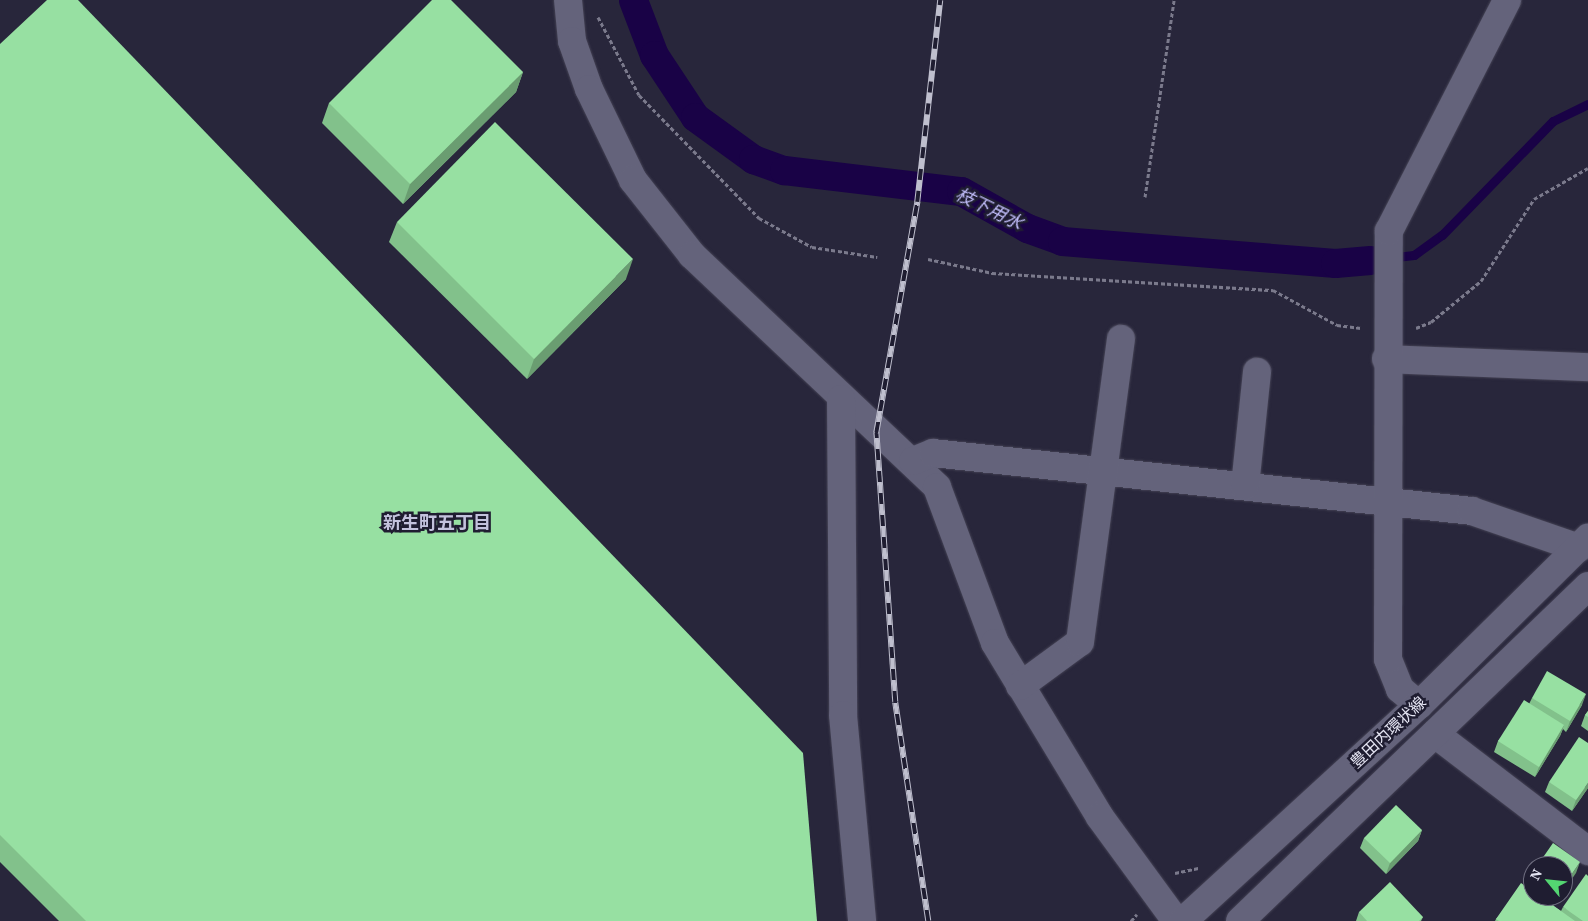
<!DOCTYPE html>
<html>
<head>
<meta charset="utf-8">
<style>
	body { margin:0 }
	#map { position:relative; width:1588px; height:921px; overflow:hidden; background:#28263b; font-family:"Source Serif 4","Noto Sans JP",serif }
	div>[style] { position:absolute }
	.stream>* { height:9px; margin:-4.5px; padding:0 4.5px; transform-origin:4.5px; border-radius:4.5px; background:#190246 }
	.canal>* { height:29px; margin:-14.5px; padding:0 14.5px; transform-origin:14.5px; border-radius:14.5px; background:#190246 }
	.path>* { height:3px; margin-top:-1.5px; transform-origin:0; background:repeating-linear-gradient(90deg,#7b7a8c 0 4px,transparent 0 6.5px) }
	.roads { filter:drop-shadow(0 0 1px #444254) drop-shadow(0 0 1px #444254) }
	.minor>* { height:28px; margin:-14px; padding:0 14px; transform-origin:14px; border-radius:14px; background:#64637b }
	.rail>* { height:5.5px; margin-top:-2.75px; transform-origin:0; background:repeating-linear-gradient(90deg,#1f1d31 0 11px,#bfbfce 0 22px); box-sizing:border-box; border-block:1px solid #bfbfce }
	.wall>* { inset:0; background:#82c18b }
	.shaded-wall>* { inset:0; background:#6a9d71 }
	.building>* { inset:0; background:#97e0a2 }
	span { translate:-50% -50%; white-space:nowrap; text-align:center; line-height:1.15; -webkit-text-stroke:5px #1f1d31; paint-order:stroke }
	.street-label { font-size:16px; color:#e5e5f3 }
	.water-label { font-size:18px; color:#c1bdfa; font-style:italic }
	.neighbourhood-label { font-size:18px; color:#c3c2dd; font-weight:700 }
	.north { position:absolute; left:1523px; top:856px; width:50px; height:50px; box-sizing:border-box; background:#1f1d31; border:1px solid #6e6d7f; border-radius:50%; rotate:298deg; font-size:14px; font-weight:700; line-height:20px; text-align:center; color:#e5e5f3 }
	.north::after { content:''; display:block; margin:auto; width:18px; height:22px; background:#54d672; clip-path:polygon(50% 0,100% 100%,50% 72%,0 100%) }
</style>
</head>
<body>
<div id="map">
	<div class="stream">
		<i style="left:1370px;top:260px;width:44px;rotate:-6.5deg"></i>
		<i style="left:1414px;top:255px;width:34px;rotate:-36deg"></i>
		<i style="left:1442px;top:235px;width:159px;rotate:-45.8deg"></i>
		<i style="left:1553px;top:121px;width:39px;rotate:-26deg"></i>
	</div>
	<div class="canal">
		<i style="left:633px;top:0;width:59px;rotate:69.1deg"></i>
		<i style="left:654px;top:55px;width:74px;rotate:56.5deg"></i>
		<i style="left:695px;top:117px;width:72px;rotate:35.9deg"></i>
		<i style="left:753px;top:159px;width:33px;rotate:20deg"></i>
		<i style="left:784px;top:170px;width:178px;rotate:6.8deg"></i>
		<i style="left:961px;top:191px;width:76px;rotate:29.3deg"></i>
		<i style="left:1027px;top:228px;width:37px;rotate:20deg"></i>
		<i style="left:1062px;top:241px;width:274px;rotate:4.6deg"></i>
		<i style="left:1335px;top:263px;width:35px;rotate:-5deg"></i>
	</div>
	<div class="path">
		<i style="left:598px;top:17px;width:88px;rotate:62.3deg"></i>
		<i style="left:639px;top:95px;width:172px;rotate:45.7deg"></i>
		<i style="left:759px;top:218px;width:60px;rotate:28.7deg"></i>
		<i style="left:812px;top:247px;width:66px;rotate:8.7deg"></i>
		<i style="left:1145px;top:197px;width:199px;rotate:-81.6deg"></i>
		<i style="left:928px;top:259px;width:66px;rotate:12.3deg"></i>
		<i style="left:992px;top:273px;width:282px;rotate:3.5deg"></i>
		<i style="left:1273px;top:290px;width:73px;rotate:28.7deg"></i>
		<i style="left:1337px;top:325px;width:24px;rotate:7deg"></i>
		<i style="left:1416px;top:328px;width:16px;rotate:-22deg"></i>
		<i style="left:1431px;top:322px;width:65px;rotate:-39.4deg"></i>
		<i style="left:1481px;top:281px;width:98px;rotate:-57.1deg"></i>
		<i style="left:1534px;top:199px;width:62px;rotate:-29.9deg"></i>
		<i style="left:1175px;top:873px;width:24px;rotate:-12deg"></i>
		<i style="left:1131px;top:921px;width:9px;rotate:-49deg"></i>
	</div>
	<div class="roads">
		<div class="minor">
			<i style="left:568px;top:0;width:41px;rotate:84.4deg"></i>
			<i style="left:572px;top:41px;width:51px;rotate:70.5deg"></i>
			<i style="left:589px;top:89px;width:101px;rotate:64.2deg"></i>
			<i style="left:633px;top:180px;width:95px;rotate:51.8deg"></i>
			<i style="left:692px;top:255px;width:337px;rotate:43.4deg"></i>
			<i style="left:937px;top:487px;width:166px;rotate:69.6deg"></i>
			<i style="left:995px;top:643px;width:203px;rotate:58.9deg"></i>
			<i style="left:1100px;top:817px;width:129px;rotate:53.8deg"></i>
			<i style="left:1386px;top:359px;width:202px;rotate:2.3deg"></i>
			<i style="left:841px;top:399px;width:316px;rotate:89.6deg"></i>
			<i style="left:843px;top:715px;width:207px;rotate:84.7deg"></i>
			<i style="left:913px;top:461px;width:22px;rotate:-22deg"></i>
			<i style="left:933px;top:453px;width:542px;rotate:6.14deg"></i>
			<i style="left:1472px;top:511px;width:113px;rotate:19.1deg"></i>
			<i style="left:1245px;top:486px;width:115px;rotate:-84deg"></i>
			<i style="left:1020px;top:686px;width:74px;rotate:-36.3deg"></i>
			<i style="left:1080px;top:642px;width:306px;rotate:-82.3deg"></i>
			<i style="left:1419px;top:705px;width:25px;rotate:-140deg"></i>
			<i style="left:1400px;top:689px;width:32px;rotate:-112deg"></i>
			<i style="left:1388px;top:659px;width:428px;rotate:-89.9deg"></i>
			<i style="left:1389px;top:231px;width:259px;rotate:-62.9deg"></i>
			<i style="left:1435px;top:734px;width:193px;rotate:37.4deg"></i>
			<i style="left:1183px;top:921px;width:320px;rotate:-42.5deg"></i>
			<i style="left:1419px;top:705px;width:238px;rotate:-44.7deg"></i>
			<i style="left:1240px;top:921px;width:483px;rotate:-43.9deg"></i>
		</div>
	</div>
	<div class="rail">
		<i style="left:928px;top:921px;width:221px;rotate:-98.6deg"></i>
		<i style="left:895px;top:702px;width:270px;rotate:-94deg"></i>
		<i style="left:876px;top:433px;width:235px;rotate:-79.9deg"></i>
		<i style="left:917px;top:202px;width:203px;rotate:-83.5deg"></i>
	</div>
	<div class="wall">
		<i style="clip-path:polygon(0 44px,817px 921px,59px 921px,0 862px)"></i>
		<i style="clip-path:polygon(523px 72px,516px 92px,403px 204px,322px 123px,329px 103px)"></i>
		<i style="clip-path:polygon(397px 222px,626px 279px,527px 379px,389px 242px)"></i>
		<i style="clip-path:polygon(1532px 698px,1582px 705px,1566px 732px,1563px 729px,1560px 736px,1535px 777px,1494px 752px,1498px 741px,1529px 704px)"></i>
		<i style="clip-path:polygon(1588px 711px,1588px 731px,1581px 726px,1585px 715px)"></i>
		<i style="clip-path:polygon(1549px 782px,1588px 788px,1572px 811px,1545px 792px)"></i>
		<i style="clip-path:polygon(1422px 830px,1418px 841px,1386px 874px,1360px 848px,1364px 838px)"></i>
		<i style="clip-path:polygon(1533px 872px,1533px 896px,1560px 896px,1553px 906px,1561px 911px,1563px 907px,1588px 921px,1495px 921px,1496px 919px,1525px 886px,1527px 880px)"></i>
		<i style="clip-path:polygon(1359px 912px,1423px 917px,1421px 921px,1356px 921px)"></i>
	</div>
	<div class="shaded-wall">
		<i style="clip-path:polygon(523px 72px,516px 92px,403px 204px,410px 184px)"></i>
		<i style="clip-path:polygon(633px 259px,626px 279px,527px 379px,534px 359px)"></i>
		<i style="clip-path:polygon(1586px 694px,1582px 705px,1566px 732px,1570px 721px)"></i>
		<i style="clip-path:polygon(1564px 725px,1560px 736px,1535px 777px,1539px 767px)"></i>
		<i style="clip-path:polygon(1588px 783px,1588px 788px,1572px 811px,1576px 800px)"></i>
		<i style="clip-path:polygon(1422px 830px,1418px 841px,1386px 874px,1390px 863px)"></i>
		<i style="clip-path:polygon(1580px 862px,1576px 873px,1563px 892px,1563px 887px)"></i>
		<i style="clip-path:polygon(1557px 896px,1560px 896px,1550px 910px,1554px 899px)"></i>
	</div>
	<div class="building">
		<i style="clip-path:polygon(47px 0,78px 0,803px 753px,817px 921px,86px 921px,0 835px,0 44px)"></i>
		<i style="clip-path:polygon(432px 0,451px 0,523px 72px,410px 184px,329px 103px)"></i>
		<i style="clip-path:polygon(495px 122px,633px 259px,534px 359px,397px 222px)"></i>
		<i style="clip-path:polygon(1547px 671px,1586px 694px,1570px 721px,1532px 698px)"></i>
		<i style="clip-path:polygon(1524px 700px,1564px 725px,1539px 767px,1498px 741px)"></i>
		<i style="clip-path:polygon(1588px 711px,1588px 717px,1585px 715px)"></i>
		<i style="clip-path:polygon(1579px 737px,1588px 743px,1588px 783px,1576px 800px,1549px 782px)"></i>
		<i style="clip-path:polygon(1396px 805px,1422px 830px,1390px 863px,1364px 838px)"></i>
		<i style="clip-path:polygon(1553px 843px,1580px 862px,1563px 887px,1563px 866px,1537px 866px)"></i>
		<i style="clip-path:polygon(1533px 872px,1533px 884px,1527px 880px)"></i>
		<i style="clip-path:polygon(1586px 874px,1588px 876px,1588px 921px,1583px 921px,1563px 907px)"></i>
		<i style="clip-path:polygon(1390px 882px,1423px 917px,1419px 921px,1367px 921px,1359px 912px)"></i>
		<i style="clip-path:polygon(1521px 883px,1533px 891px,1533px 896px,1540px 896px,1575px 921px,1499px 921px,1496px 919px)"></i>
		<i style="clip-path:polygon(1550px 896px,1557px 896px,1554px 899px)"></i>
	</div>
	<div class="street-label">
		<span style="left:1388px;top:732px;rotate:-43deg">豊田内環状線</span>
	</div>
	<div class="water-label">
		<span style="left:989px;top:209px;rotate:26deg">枝下用水</span>
	</div>
	<div class="neighbourhood-label">
		<span style="left:437px;top:523px">新生町五丁目</span>
	</div>
	<div class="north">N</div>
</div>
</body>
</html>
